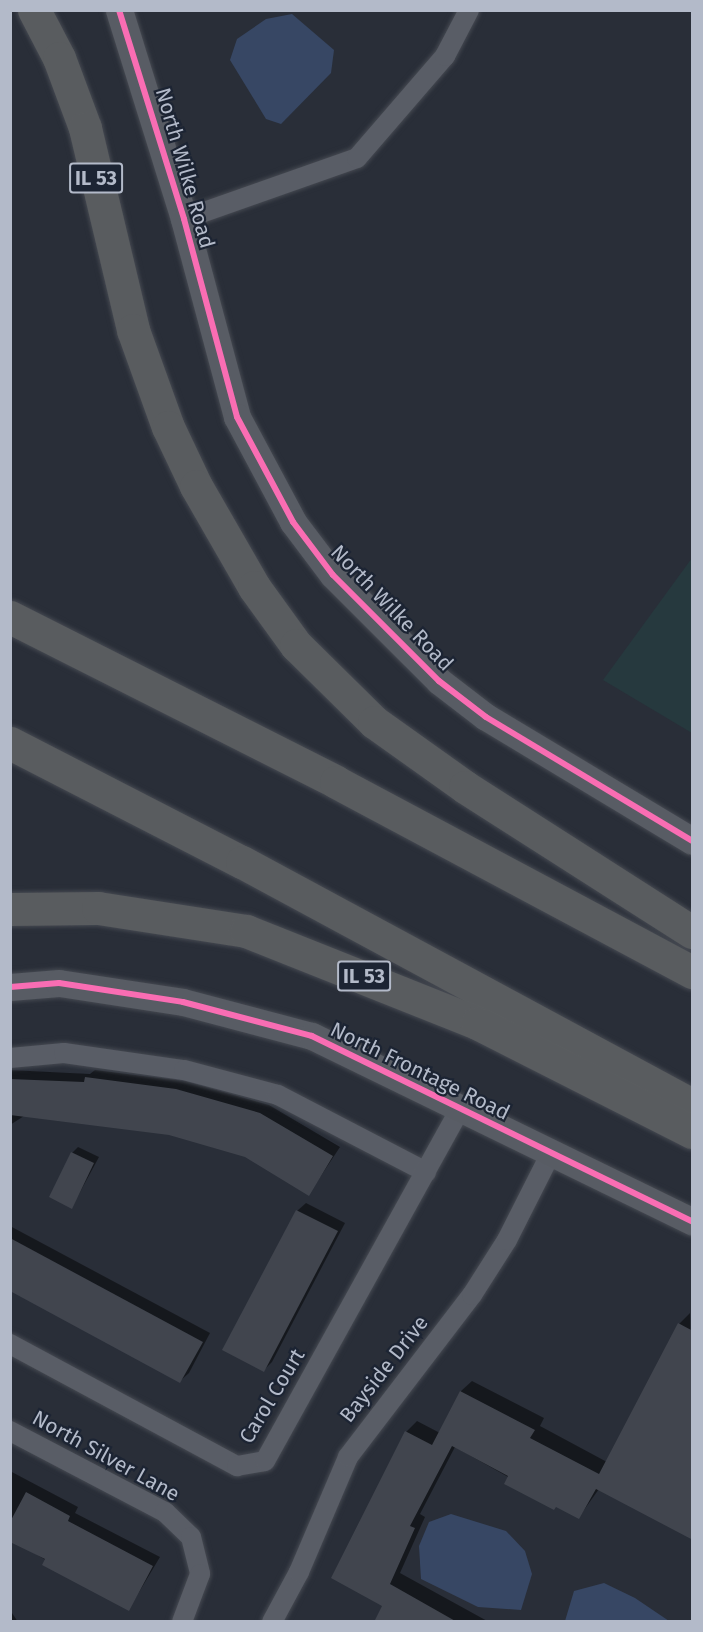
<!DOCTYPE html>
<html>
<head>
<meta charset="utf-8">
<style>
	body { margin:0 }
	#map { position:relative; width:703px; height:1632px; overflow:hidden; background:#292e38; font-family:"Fira Sans",sans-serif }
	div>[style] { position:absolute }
	.green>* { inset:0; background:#26393e }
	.water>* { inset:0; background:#374764 }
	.shadow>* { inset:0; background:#0007 }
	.building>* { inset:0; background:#41454e }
	.roads { filter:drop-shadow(0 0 2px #454951) drop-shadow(0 0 2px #454951) }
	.street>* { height:20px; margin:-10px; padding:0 10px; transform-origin:10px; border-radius:10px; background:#595d66 }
	.secondary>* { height:27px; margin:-13.5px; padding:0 13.5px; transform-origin:13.5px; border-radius:13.5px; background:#585c64 }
	.highway>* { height:33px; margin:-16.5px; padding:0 16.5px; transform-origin:16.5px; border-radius:16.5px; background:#595c5f }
	.cycleway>* { height:6px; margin:-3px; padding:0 3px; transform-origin:3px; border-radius:3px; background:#f96db3 }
	span { translate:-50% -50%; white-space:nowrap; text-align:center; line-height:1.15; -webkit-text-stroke:4.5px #1c2433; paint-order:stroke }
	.shield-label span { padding:2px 4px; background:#1c2433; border:2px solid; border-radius:4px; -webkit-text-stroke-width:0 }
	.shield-label { font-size:20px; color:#b3bac9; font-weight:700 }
	.street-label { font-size:21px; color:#b3bac9 }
	.frame { position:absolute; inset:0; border:12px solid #b3bac9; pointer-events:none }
</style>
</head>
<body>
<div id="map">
	<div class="green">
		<i style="clip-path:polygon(692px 558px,692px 733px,603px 680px)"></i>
	</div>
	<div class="water">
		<i style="clip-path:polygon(292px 14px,334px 50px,331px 73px,281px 124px,266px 119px,230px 60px,237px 39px,266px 19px)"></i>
		<i style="clip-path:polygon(451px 1514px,506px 1531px,525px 1551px,532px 1574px,521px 1610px,478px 1607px,421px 1579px,419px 1546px,429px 1522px)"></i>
		<i style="clip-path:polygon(604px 1583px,635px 1598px,669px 1621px,565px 1621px,574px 1591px)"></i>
	</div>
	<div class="shadow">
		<i style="clip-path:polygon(10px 1070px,90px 1074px,95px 1070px,185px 1081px,269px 1105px,340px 1147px,309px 1194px,246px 1156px,169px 1134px,24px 1116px,10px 1125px)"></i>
		<i style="clip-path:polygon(78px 1147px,99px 1157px,72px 1207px,72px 1153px)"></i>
		<i style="clip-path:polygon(306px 1203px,345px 1223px,272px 1362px,264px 1370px,297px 1211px)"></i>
		<i style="clip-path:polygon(10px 1226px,210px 1333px,189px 1373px,180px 1381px,10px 1290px)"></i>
		<i style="clip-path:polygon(690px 1313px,692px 1538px,599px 1489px,579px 1517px,455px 1447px,420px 1514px,425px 1517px,400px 1573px,489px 1622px,375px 1622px,384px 1605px,406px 1432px,417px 1421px,440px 1433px,461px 1391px,472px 1381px,544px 1418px,540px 1426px,607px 1462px,679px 1324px)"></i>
		<i style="clip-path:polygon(10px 1471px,78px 1507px,75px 1513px,160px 1557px,129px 1609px,10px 1539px)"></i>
		<i style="clip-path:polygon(10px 1610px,18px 1622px,10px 1622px)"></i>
	</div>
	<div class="building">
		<i style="clip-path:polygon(85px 1077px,176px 1089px,260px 1113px,333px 1156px,309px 1196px,245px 1157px,169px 1135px,10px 1115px,10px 1079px,84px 1082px)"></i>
		<i style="clip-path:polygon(71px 1152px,94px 1163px,72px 1209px,49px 1197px)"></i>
		<i style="clip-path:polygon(296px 1210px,338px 1231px,264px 1372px,222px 1350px)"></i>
		<i style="clip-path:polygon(10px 1238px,203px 1342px,180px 1383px,10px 1291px)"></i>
		<i style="clip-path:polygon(678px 1323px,693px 1331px,693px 1540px,596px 1489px,579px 1519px,556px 1507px,554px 1510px,504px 1484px,508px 1476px,452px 1446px,410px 1526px,415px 1528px,390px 1584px,457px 1622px,374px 1622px,382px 1606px,331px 1578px,405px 1431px,432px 1445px,460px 1391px,535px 1430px,530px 1438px,599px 1474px)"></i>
		<i style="clip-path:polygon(26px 1492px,70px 1516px,68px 1521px,153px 1566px,129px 1611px,42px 1565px,45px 1559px,10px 1542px,10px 1522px)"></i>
	</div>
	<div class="roads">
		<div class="street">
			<i style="left:184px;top:219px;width:183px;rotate:-19.4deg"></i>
			<i style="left:357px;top:158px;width:135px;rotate:-49.2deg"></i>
			<i style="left:445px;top:56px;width:52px;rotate:-62.4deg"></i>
			<i style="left:10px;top:1058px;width:54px;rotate:-5.3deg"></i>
			<i style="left:64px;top:1053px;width:121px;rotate:8.1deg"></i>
			<i style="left:184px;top:1070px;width:97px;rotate:14.9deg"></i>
			<i style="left:278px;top:1095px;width:167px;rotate:27.5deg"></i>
			<i style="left:10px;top:1344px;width:258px;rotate:28.3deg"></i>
			<i style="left:237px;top:1466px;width:28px;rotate:-10deg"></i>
			<i style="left:265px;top:1461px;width:404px;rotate:-61deg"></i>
			<i style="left:10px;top:1431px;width:175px;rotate:27.6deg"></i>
			<i style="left:165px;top:1512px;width:36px;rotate:44deg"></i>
			<i style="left:191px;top:1537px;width:38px;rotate:76deg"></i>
			<i style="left:200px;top:1574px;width:51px;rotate:110.6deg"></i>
			<i style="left:272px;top:1622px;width:57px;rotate:-61.6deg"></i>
			<i style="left:299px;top:1572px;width:125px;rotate:-66.9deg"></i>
			<i style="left:348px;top:1457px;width:204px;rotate:-52.6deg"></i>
			<i style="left:472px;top:1295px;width:65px;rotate:-57.5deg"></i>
			<i style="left:507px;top:1240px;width:95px;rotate:-63.2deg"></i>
		</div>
		<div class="secondary">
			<i style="left:119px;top:10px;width:219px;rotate:72.7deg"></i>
			<i style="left:184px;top:219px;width:205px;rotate:75deg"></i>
			<i style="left:237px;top:417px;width:119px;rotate:61.9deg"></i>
			<i style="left:293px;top:522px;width:66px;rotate:53deg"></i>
			<i style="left:333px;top:575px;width:150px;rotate:45deg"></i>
			<i style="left:439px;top:681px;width:59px;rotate:37.5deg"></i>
			<i style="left:486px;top:717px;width:240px;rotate:31deg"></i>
			<i style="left:10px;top:987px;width:49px;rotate:-4.7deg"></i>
			<i style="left:59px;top:983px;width:125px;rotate:8.7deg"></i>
			<i style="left:183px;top:1002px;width:133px;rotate:14.8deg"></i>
			<i style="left:312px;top:1036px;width:423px;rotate:26deg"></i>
		</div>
		<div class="highway">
			<i style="left:34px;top:10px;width:54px;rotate:62.5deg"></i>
			<i style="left:59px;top:58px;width:75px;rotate:69.6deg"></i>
			<i style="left:85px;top:128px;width:208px;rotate:76.6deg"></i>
			<i style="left:133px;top:330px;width:103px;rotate:70.2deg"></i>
			<i style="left:168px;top:427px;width:65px;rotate:64.6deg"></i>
			<i style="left:196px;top:486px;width:116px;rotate:60.1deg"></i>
			<i style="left:254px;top:587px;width:72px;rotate:54.1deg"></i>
			<i style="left:296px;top:645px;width:110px;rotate:44.6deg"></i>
			<i style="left:374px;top:722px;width:112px;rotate:35.5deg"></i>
			<i style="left:465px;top:787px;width:269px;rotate:32.6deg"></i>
			<i style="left:10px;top:617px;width:365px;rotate:26.8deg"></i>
			<i style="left:336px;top:782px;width:404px;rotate:28.1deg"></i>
			<i style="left:10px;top:743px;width:261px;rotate:27.2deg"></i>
			<i style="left:242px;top:862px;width:511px;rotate:28.37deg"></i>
			<i style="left:10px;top:909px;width:88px;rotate:-0.7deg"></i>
			<i style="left:98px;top:908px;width:150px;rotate:8.8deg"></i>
			<i style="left:246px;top:931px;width:249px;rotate:21.7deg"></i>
			<i style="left:477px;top:1023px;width:241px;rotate:26.9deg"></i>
		</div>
	</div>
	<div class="cycleway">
		<i style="left:119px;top:10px;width:219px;rotate:72.7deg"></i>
		<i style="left:184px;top:219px;width:205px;rotate:75deg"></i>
		<i style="left:237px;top:417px;width:119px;rotate:61.9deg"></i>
		<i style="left:293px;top:522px;width:66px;rotate:53deg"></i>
		<i style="left:333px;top:575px;width:150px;rotate:45deg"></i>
		<i style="left:439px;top:681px;width:59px;rotate:37.5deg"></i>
		<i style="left:486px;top:717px;width:240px;rotate:31deg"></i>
		<i style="left:10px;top:987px;width:49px;rotate:-4.7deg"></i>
		<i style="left:59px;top:983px;width:125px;rotate:8.7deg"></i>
		<i style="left:183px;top:1002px;width:133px;rotate:14.8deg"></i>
		<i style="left:312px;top:1036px;width:423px;rotate:26deg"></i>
	</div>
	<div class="shield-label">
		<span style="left:96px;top:178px">IL 53</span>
		<span style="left:364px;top:976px">IL 53</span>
	</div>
	<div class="street-label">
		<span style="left:185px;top:168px;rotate:74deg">North Wilke Road</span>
		<span style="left:392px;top:608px;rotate:46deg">North Wilke Road</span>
		<span style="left:420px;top:1071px;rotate:26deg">North Frontage Road</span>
		<span style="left:384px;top:1369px;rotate:-52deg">Bayside Drive</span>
		<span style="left:272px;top:1396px;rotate:-59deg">Carol Court</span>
		<span style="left:106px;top:1456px;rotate:29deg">North Silver Lane</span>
	</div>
	<div class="frame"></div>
</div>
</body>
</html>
